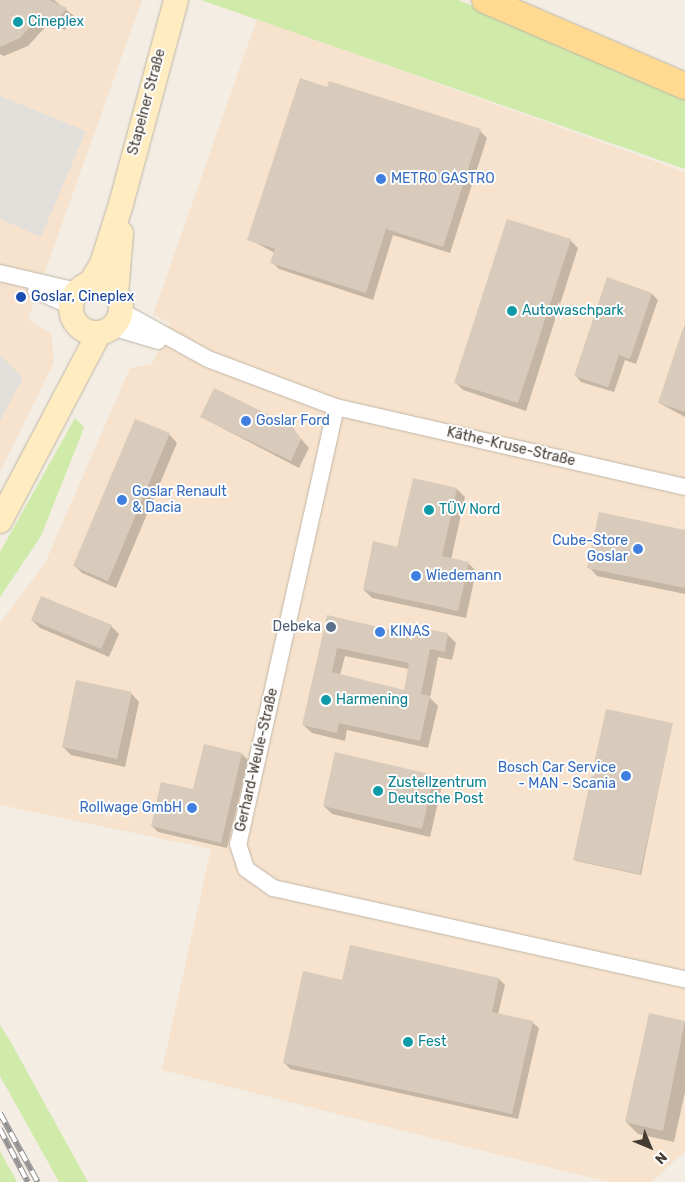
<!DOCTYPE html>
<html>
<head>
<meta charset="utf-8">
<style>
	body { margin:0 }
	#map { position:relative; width:685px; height:1182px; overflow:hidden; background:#f3ede3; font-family:Rubik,sans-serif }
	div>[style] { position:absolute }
	.commercial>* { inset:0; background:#f7e3cd }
	.green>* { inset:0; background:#d0eaa9 }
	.parking>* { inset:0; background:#e3e0dc }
	.shadow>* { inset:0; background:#0003 }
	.building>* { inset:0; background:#d8cbbb }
	.roads { filter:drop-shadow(0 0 1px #bfb5a6) drop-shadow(0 0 1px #bfb5a6) }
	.street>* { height:16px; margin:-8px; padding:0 8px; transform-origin:8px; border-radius:8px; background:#fff }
	.secondary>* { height:24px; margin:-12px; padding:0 12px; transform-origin:12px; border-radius:12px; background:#ffedc1 }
	.secondary>.ring { margin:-12px; padding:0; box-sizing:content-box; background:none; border:24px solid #ffedc1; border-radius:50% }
	.primary>* { height:26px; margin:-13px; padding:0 13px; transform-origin:13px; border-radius:13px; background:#ffda90 }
	.rail>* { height:5.5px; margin-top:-2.75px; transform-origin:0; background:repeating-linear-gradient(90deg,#fff 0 11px,#949494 0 22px); box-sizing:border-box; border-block:1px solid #949494 }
	.dots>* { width:14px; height:14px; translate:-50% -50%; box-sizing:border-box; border:2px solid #fff; border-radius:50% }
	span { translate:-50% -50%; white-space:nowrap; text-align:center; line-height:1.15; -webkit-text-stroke:4px #fff; paint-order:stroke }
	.culture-label { font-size:14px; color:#0d838f }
	.left { translate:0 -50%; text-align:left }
	.street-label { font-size:14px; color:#453d33 }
	.shop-label { font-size:14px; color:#366cbe }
	.right { translate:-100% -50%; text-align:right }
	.transit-label { font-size:14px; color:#164399 }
	.service-label { font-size:14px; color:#4e5e75 }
	.north { position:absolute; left:625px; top:1122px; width:50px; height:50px; -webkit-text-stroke:4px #fff; paint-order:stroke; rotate:135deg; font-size:14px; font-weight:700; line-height:20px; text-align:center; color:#453d33 }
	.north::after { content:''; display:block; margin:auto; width:18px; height:22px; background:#453d33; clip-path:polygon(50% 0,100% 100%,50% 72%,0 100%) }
</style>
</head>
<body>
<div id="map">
	<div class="commercial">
		<i style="clip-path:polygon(0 0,142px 0,28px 319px,51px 334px,54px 362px,0 472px)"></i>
		<i style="clip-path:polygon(257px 19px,685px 172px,685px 1151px,652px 1182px,608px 1182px,162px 1070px,211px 849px,0 805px,0 623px,45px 563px,130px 368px,152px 364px,170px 323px,153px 315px)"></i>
	</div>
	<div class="green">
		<i style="clip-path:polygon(201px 0,458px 0,685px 96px,685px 169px)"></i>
		<i style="clip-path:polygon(75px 418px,84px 427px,82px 433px,41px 536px,0 597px,0 552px)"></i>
		<i style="clip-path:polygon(0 1025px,9px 1039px,88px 1182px,59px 1182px,0 1076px)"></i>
		<i style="clip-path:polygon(0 1151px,17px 1182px,0 1182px)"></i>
	</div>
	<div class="parking">
		<i style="clip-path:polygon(0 96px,86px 131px,41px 237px,0 219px)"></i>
		<i style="clip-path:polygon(0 355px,23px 378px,0 421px)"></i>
	</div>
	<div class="shadow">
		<i style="clip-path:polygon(0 0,54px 0,74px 16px,65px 30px,49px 23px,28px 46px,4px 56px,0 54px)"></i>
		<i style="clip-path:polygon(480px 131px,487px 138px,450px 253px,393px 235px,373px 300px,279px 269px,272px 262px,275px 253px,249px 239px)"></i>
		<i style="clip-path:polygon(570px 240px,578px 248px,526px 411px,463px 390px,455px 382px)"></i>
		<i style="clip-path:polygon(652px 294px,658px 300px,636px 364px,625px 360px,614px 392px,581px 382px,575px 375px)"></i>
		<i style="clip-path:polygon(685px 325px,685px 417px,659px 403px)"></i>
		<i style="clip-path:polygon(201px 417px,291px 427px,309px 448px,299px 468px)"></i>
		<i style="clip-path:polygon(169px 434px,177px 443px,116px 588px,82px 573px,74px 565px)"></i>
		<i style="clip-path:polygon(457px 489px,465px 497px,451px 560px,468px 563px,476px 571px,466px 618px,372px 598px,364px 590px)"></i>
		<i style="clip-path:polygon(685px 531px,685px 594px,597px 576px,589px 567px)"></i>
		<i style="clip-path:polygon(evenodd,328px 616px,415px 636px,448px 635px,456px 643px,452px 660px,438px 657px,430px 698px,438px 706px,428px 748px,347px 730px,345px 741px,312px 733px,303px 725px,328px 616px,345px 656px,409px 669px,405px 691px,340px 675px,345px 656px)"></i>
		<i style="clip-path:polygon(32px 620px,111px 626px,119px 634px,109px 657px,40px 628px)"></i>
		<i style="clip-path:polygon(131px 693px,139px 702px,125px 767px,71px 755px,63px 747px)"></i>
		<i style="clip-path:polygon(672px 724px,641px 875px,576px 861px,574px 859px)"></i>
		<i style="clip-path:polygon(204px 745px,242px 754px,248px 760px,227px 848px,158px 832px,152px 826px,194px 790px)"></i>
		<i style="clip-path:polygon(336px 754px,434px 776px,442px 785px,430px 837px,332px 814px,324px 806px)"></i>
		<i style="clip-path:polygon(499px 979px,505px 985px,498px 1014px,532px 1022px,539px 1028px,518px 1119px,290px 1069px,284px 1062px,343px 981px)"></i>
		<i style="clip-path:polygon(650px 1014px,685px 1022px,685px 1092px,674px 1142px,638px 1134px,626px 1122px)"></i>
	</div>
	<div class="building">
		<i style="clip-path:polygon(0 0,49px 0,67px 8px,56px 22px,40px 16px,20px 38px,0 47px)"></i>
		<i style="clip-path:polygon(300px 78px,327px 87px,329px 81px,481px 129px,443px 247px,386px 229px,366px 293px,270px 263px,275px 249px,247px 240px)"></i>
		<i style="clip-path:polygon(507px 219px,571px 239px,518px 403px,454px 383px)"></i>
		<i style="clip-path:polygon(607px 277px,652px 293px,630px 359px,619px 355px,608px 387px,574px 376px)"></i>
		<i style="clip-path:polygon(683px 328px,685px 329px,685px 412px,658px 403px)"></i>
		<i style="clip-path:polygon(214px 388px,292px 426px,301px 439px,291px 461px,200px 417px)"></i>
		<i style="clip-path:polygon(135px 419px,170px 433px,108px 581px,73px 566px)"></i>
		<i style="clip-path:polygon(413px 478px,457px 488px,442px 556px,469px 562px,458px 611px,363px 590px,373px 541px,397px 547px)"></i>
		<i style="clip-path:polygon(599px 512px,685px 530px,685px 588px,587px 568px)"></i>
		<i style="clip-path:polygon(41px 596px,112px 625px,101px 649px,31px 620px)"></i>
		<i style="clip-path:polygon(evenodd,327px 615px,414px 635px,416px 627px,448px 633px,445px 652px,430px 649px,421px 694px,430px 696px,420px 741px,339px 723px,337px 733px,302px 725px,327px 615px,337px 648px,409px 663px,404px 690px,332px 672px,337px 648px)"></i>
		<i style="clip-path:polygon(76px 680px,132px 692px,117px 759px,62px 747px)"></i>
		<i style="clip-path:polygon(606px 709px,673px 723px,640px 874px,573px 860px)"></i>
		<i style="clip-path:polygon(204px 744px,242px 753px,221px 843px,151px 826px,161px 782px,193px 789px)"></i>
		<i style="clip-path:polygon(335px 752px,434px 775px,422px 829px,323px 806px)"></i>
		<i style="clip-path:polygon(350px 945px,499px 978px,492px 1012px,533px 1021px,512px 1114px,283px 1063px,303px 971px,342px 980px)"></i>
		<i style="clip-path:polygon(649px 1013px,685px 1021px,663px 1131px,625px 1122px)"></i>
	</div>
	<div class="roads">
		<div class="street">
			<i style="left:0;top:273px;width:79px;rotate:13.2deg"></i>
			<i style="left:36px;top:291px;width:38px;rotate:23deg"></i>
			<i style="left:121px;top:311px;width:99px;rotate:28.9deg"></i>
			<i style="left:208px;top:359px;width:137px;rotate:20.6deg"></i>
			<i style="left:336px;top:407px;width:358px;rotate:12.9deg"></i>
			<i style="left:112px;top:327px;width:48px;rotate:16.9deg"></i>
			<i style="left:336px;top:407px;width:448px;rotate:102.6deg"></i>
			<i style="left:238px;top:844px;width:26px;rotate:72deg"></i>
			<i style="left:246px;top:869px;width:33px;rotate:35deg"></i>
			<i style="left:273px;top:888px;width:422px;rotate:12.5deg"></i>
		</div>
		<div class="secondary">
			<i class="ring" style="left:71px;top:283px;width:26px;height:26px"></i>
			<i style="left:90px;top:284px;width:23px;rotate:-59deg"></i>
			<i style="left:102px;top:264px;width:63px;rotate:-72.4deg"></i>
			<i style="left:121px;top:204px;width:211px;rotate:-74.9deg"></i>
			<i style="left:116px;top:294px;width:61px;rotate:-85.3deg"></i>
			<i style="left:0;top:521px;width:212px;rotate:-62.2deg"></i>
		</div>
		<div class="primary">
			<i style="left:485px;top:0;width:218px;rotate:23.3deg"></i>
		</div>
	</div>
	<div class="rail">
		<i style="left:0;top:1113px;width:79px;rotate:61.2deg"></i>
		<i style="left:0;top:1129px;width:60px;rotate:62.2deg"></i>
	</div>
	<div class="dots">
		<i style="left:18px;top:22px;background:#0f9aa8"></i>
		<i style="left:381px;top:179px;background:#3f7fe0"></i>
		<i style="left:21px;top:297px;background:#1a4fb4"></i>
		<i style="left:512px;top:311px;background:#0f9aa8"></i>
		<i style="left:246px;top:421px;background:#3f7fe0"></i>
		<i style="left:122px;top:500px;background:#3f7fe0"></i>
		<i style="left:429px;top:510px;background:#0f9aa8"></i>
		<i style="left:638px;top:549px;background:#3f7fe0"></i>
		<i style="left:416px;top:576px;background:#3f7fe0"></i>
		<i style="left:331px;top:627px;background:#5c6f8a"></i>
		<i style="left:380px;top:632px;background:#3f7fe0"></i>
		<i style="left:326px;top:700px;background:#0f9aa8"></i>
		<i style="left:626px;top:776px;background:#3f7fe0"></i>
		<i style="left:378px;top:791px;background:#0f9aa8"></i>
		<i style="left:192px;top:808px;background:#3f7fe0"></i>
		<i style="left:408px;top:1042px;background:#0f9aa8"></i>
	</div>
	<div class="culture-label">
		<span class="left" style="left:28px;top:22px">Cineplex</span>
		<span class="left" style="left:522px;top:311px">Autowaschpark</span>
		<span class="left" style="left:439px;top:510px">TÜV Nord</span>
		<span class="left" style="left:336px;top:700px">Harmening</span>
		<span class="left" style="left:388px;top:791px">Zustellzentrum<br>Deutsche Post</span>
		<span class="left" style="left:418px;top:1042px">Fest</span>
	</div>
	<div class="street-label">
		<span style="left:147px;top:102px;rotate:-75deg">Stapelner Straße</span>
		<span style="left:511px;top:447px;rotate:13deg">Käthe-Kruse-Straße</span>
		<span style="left:257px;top:760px;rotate:-77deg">Gerhard-Weule-Straße</span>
	</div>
	<div class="shop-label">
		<span class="left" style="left:391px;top:179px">METRO GASTRO</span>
		<span class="left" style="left:256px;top:421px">Goslar Ford</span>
		<span class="left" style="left:132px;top:500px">Goslar Renault<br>&amp; Dacia</span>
		<span class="right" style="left:628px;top:549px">Cube-Store<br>Goslar</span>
		<span class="left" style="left:426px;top:576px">Wiedemann</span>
		<span class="left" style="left:390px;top:632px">KINAS</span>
		<span class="right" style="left:616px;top:776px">Bosch Car Service<br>- MAN - Scania</span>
		<span class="right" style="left:182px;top:808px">Rollwage GmbH</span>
	</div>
	<div class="transit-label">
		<span class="left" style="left:31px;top:297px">Goslar, Cineplex</span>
	</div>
	<div class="service-label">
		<span class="right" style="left:321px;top:627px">Debeka</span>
	</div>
	<div class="north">N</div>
</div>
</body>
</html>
